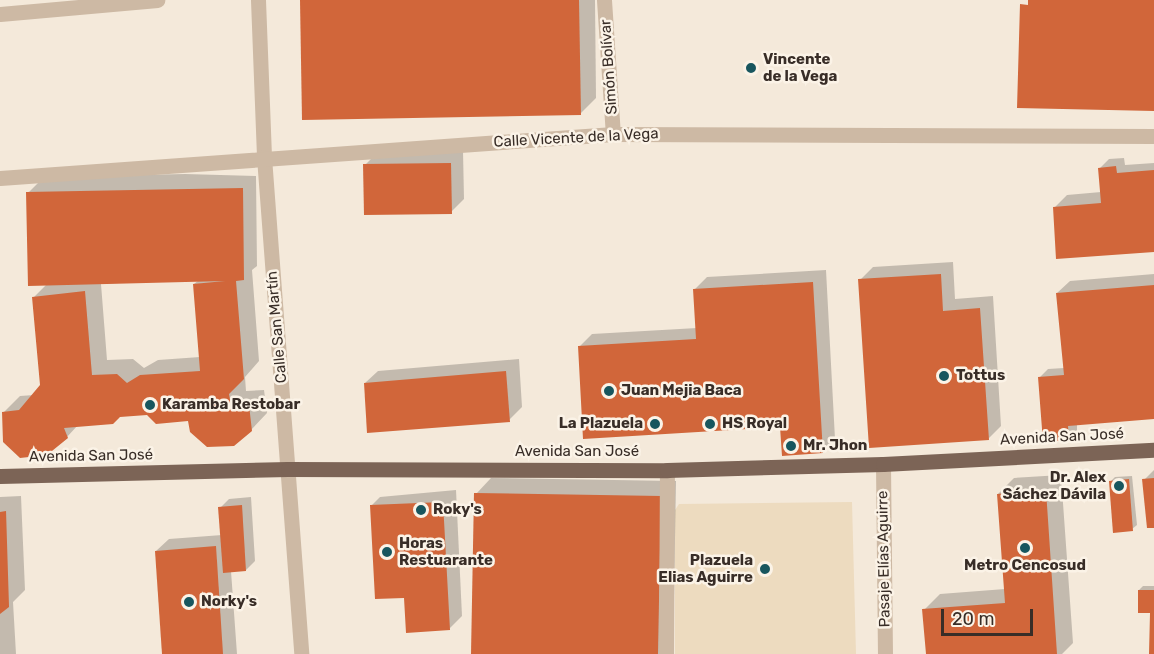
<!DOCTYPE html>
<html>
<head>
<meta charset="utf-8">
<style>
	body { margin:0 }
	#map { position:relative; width:1154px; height:654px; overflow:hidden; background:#f4e9da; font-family:Rubik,sans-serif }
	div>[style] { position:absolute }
	.plaza>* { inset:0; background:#eddbbf }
	.shadow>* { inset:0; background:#0003 }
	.building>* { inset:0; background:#d1663a }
	.minor>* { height:15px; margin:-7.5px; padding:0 7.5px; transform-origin:7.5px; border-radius:7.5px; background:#cdb9a4 }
	.major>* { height:15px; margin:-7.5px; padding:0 7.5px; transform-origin:7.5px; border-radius:7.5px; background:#7c6456 }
	.dots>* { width:16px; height:16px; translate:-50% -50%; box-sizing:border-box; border:3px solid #fbf3e7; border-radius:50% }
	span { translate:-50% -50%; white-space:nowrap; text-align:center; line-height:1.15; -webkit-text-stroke:5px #fbf3e7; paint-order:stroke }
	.poi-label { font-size:15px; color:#382d27; font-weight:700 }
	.left { translate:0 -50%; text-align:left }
	.right { translate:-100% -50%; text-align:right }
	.street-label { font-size:15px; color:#382d27 }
	.scale { position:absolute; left:941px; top:609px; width:92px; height:27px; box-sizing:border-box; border:3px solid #382d27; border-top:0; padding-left:8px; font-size:18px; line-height:21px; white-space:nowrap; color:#382d27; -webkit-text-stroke:4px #fbf3e7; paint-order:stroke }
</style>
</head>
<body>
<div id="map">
	<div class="plaza">
		<i style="clip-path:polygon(852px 502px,856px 654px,675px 654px,675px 510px,679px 504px)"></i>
	</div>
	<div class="shadow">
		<i style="clip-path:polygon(302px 0,595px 0,596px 98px,580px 114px)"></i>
		<i style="clip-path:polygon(463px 151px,464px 199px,451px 212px,365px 165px,378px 152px)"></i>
		<i style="clip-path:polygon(1124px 158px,1125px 165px,1154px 163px,1154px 251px,1054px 208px,1067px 195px,1101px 192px,1100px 168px,1109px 159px)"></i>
		<i style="clip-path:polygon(evenodd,185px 174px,256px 176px,257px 266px,252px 270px,259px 361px,245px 377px,246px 391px,264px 390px,267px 413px,251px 430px,148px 413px,120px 415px,78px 425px,67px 437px,4px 412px,20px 396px,34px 395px,41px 386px,34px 297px,46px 285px,28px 193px,44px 177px,185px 174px,173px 280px,199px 280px,194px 284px,200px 357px,158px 360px,144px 368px,133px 359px,107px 360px,101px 284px,173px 280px)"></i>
		<i style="clip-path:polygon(953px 262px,955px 299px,993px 296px,1001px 426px,988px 439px,860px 280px,873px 267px)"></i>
		<i style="clip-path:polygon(826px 270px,835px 439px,822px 452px,781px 426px,579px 347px,592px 334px,697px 328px,694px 290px,707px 277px)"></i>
		<i style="clip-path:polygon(1154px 274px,1154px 417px,1077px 424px,1077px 430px,1068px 439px,1039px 378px,1048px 369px,1064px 368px,1057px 293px,1070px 281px)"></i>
		<i style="clip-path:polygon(519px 359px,522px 407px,509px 420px,365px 383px,378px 371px)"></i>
		<i style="clip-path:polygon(1154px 470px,1154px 526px,1144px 480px)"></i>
		<i style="clip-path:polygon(1061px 475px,1073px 643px,1062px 654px,927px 654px,924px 610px,940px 594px,1005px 589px,998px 494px,1014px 478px)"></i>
		<i style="clip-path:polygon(1132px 476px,1137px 525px,1132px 529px,1110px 482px,1115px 477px)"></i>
		<i style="clip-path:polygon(491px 478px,676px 481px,673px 654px,473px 654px,476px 494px)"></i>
		<i style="clip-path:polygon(456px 490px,462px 616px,449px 629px,406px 594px,371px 506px,380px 497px)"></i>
		<i style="clip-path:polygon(21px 496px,25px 590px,13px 602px,16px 654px,0 654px,0 497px)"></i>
		<i style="clip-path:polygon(251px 497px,255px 561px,246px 570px,231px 571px,237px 654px,163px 654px,156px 551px,169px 539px,222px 535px,220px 508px,229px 499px)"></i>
		<i style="clip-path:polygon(1143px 586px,1154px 586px,1154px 654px,1151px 654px,1151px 614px,1139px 590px)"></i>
	</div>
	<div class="building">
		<i style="clip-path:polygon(300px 0,579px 0,581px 115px,302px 120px)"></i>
		<i style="clip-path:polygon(1028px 0,1154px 0,1154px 111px,1017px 108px,1020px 4px,1028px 5px)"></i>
		<i style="clip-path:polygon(451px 163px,452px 214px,364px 215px,363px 164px)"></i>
		<i style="clip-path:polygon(1116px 166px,1117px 173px,1154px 170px,1154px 252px,1056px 259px,1053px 207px,1101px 203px,1098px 168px)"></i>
		<i style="clip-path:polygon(243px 188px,244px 280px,236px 281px,244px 379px,229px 394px,231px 406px,249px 405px,252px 431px,234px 446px,207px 447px,190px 432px,188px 421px,156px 424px,147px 415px,120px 417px,113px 424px,64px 428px,68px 438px,47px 455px,20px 458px,3px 442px,2px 412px,19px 410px,40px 385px,32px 297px,85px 291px,92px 375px,117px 374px,127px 383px,140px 375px,200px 371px,193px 284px,225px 281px,28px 286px,26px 192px)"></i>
		<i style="clip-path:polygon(941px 274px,943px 311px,980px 308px,989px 440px,869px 448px,858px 279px)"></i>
		<i style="clip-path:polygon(813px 282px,823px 453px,782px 456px,780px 427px,583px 439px,578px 346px,696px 339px,693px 289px)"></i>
		<i style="clip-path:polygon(1154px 285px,1154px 419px,1068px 426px,1069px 440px,1043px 442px,1038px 377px,1064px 375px,1056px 293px)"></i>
		<i style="clip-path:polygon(506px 371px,510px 422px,367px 433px,364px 383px)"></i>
		<i style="clip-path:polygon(1154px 478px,1154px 528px,1147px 528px,1142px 479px)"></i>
		<i style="clip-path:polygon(1129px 479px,1133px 531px,1113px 533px,1109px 481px)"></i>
		<i style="clip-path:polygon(1046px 490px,1057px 654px,926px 654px,922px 609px,1005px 603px,997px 494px)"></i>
		<i style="clip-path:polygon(474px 493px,661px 496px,658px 654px,471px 654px)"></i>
		<i style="clip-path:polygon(443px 502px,450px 630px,406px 633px,404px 598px,375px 599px,370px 505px)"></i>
		<i style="clip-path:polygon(242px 505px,246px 571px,223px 573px,218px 507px)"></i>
		<i style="clip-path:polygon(6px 511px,9px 607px,0 614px,0 512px)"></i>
		<i style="clip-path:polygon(216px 546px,223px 654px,162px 654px,155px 551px)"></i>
		<i style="clip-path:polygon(1138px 590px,1154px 590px,1154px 654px,1149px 654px,1150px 613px,1138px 613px)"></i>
	</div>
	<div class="minor">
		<i style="left:258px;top:0;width:157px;rotate:87.8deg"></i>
		<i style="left:264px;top:157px;width:498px;rotate:85.7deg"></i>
		<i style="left:604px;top:0;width:134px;rotate:86.2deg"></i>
		<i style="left:0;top:14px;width:158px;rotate:-5.1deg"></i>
		<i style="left:0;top:178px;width:615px;rotate:-4.11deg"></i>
		<i style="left:613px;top:134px;width:541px;rotate:0.21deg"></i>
		<i style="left:883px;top:464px;width:190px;rotate:89.4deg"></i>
		<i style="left:666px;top:654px;width:184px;rotate:-89.7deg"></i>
	</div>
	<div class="major">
		<i style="left:0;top:476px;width:288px;rotate:-1.4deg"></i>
		<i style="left:288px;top:469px;width:379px;rotate:0.2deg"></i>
		<i style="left:667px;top:470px;width:216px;rotate:-1.6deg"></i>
		<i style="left:883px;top:464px;width:271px;rotate:-3deg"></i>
	</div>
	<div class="dots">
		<i style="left:751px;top:68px;background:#18565e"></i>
		<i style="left:944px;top:376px;background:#18565e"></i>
		<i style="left:609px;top:391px;background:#18565e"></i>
		<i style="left:150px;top:405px;background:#18565e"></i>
		<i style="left:655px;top:424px;background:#18565e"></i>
		<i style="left:710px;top:424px;background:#18565e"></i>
		<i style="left:791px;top:446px;background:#18565e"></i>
		<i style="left:1119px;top:486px;background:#18565e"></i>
		<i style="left:421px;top:510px;background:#18565e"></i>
		<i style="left:1025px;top:548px;background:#18565e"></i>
		<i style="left:387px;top:552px;background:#18565e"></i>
		<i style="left:765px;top:569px;background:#18565e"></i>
		<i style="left:189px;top:602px;background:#18565e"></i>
	</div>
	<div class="poi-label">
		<span class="left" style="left:763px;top:68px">Vincente<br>de la Vega</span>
		<span class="left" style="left:956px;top:376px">Tottus</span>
		<span class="left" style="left:621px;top:391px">Juan Mejia Baca</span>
		<span class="left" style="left:162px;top:405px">Karamba Restobar</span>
		<span class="right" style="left:643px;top:424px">La Plazuela</span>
		<span class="left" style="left:722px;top:424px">HS Royal</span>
		<span class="left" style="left:803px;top:446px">Mr. Jhon</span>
		<span class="right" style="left:1106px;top:486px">Dr. Alex<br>Sáchez Dávila</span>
		<span class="left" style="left:433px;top:510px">Roky's</span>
		<span class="left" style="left:399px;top:552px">Horas<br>Restuarante</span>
		<span class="right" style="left:753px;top:569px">Plazuela<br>Elias Aguirre</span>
		<span style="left:1025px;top:566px">Metro Cencosud</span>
		<span class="left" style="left:201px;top:602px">Norky's</span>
	</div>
	<div class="street-label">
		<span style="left:609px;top:67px;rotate:-94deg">Simón Bolívar</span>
		<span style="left:576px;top:138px;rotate:-3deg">Calle Vicente de la Vega</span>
		<span style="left:277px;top:327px;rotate:-95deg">Calle San Martín</span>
		<span style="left:1062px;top:437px;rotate:-3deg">Avenida San José</span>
		<span style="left:577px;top:452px">Avenida San José</span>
		<span style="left:91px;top:456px;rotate:-1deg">Avenida San José</span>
		<span style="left:884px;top:559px;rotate:-91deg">Pasaje Elías Aguirre</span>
	</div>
	<div class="scale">20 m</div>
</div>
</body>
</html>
